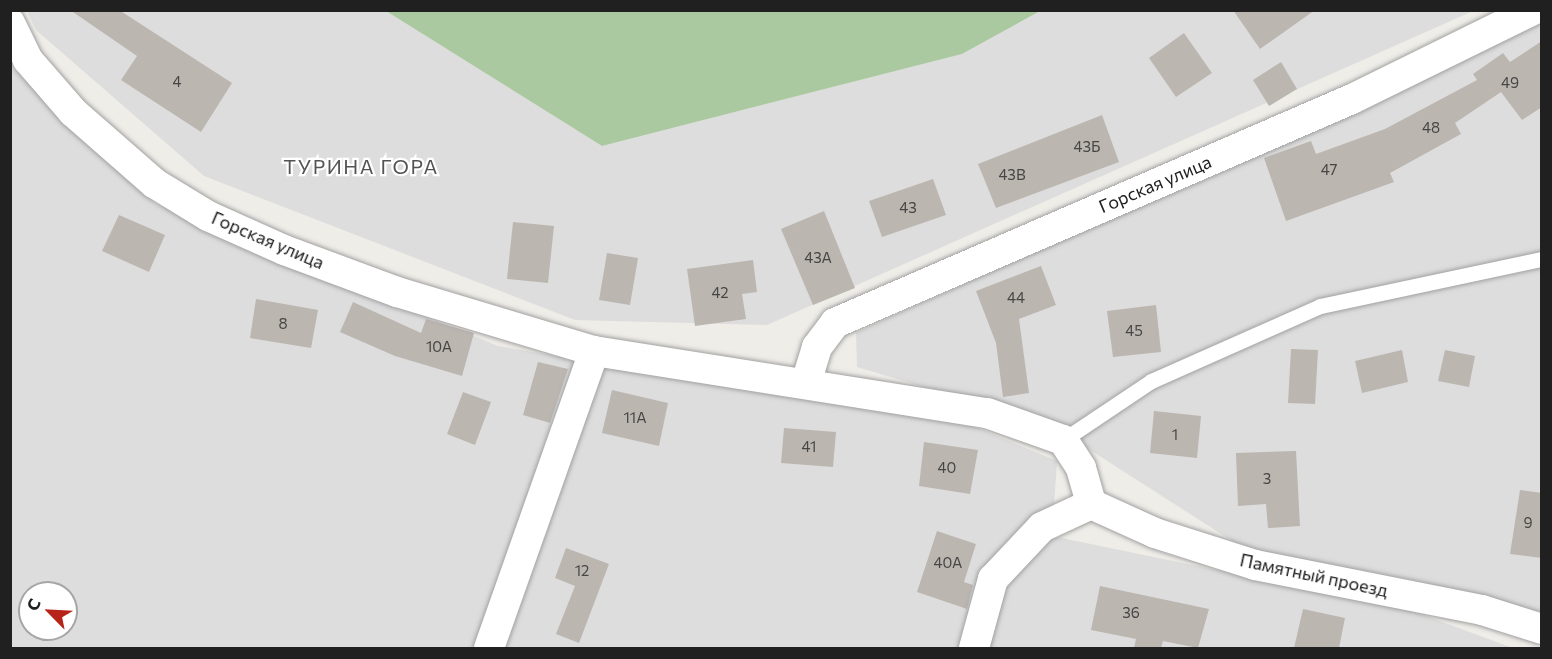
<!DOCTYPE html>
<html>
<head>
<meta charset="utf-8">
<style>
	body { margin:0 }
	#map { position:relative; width:1552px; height:659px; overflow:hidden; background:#efede8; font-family:Commissioner,sans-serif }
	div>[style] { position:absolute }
	.residential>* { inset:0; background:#dedddd }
	.forest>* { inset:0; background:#abc9a1 }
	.building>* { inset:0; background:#bcb6b1 }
	.roads { filter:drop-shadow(0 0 2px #a1a1a1) drop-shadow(0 0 2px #a1a1a1) }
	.lane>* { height:15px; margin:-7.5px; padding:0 7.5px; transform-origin:7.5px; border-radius:7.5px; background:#fff }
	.street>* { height:30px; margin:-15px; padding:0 15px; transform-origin:15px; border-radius:15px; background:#fff }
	span { translate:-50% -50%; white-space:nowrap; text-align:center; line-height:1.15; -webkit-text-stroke:4.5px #fff; paint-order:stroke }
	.number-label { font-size:15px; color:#474644 }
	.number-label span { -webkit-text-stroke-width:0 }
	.street-label { font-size:18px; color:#202020 }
	.neighbourhood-label { font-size:20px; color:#535353; letter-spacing:1.5px }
	.frame { position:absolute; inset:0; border:12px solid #202020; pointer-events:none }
	.north { position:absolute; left:18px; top:581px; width:60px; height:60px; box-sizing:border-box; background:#fff; border:2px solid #a6a6a6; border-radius:50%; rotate:294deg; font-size:16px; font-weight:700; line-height:24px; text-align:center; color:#202020 }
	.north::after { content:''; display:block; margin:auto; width:21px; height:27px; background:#b72319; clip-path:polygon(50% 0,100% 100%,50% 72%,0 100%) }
</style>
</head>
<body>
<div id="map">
	<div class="residential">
		<i style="clip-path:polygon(27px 11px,386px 11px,602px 146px,962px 54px,1040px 11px,1473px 11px,767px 325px,575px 320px,204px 176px,36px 30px)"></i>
		<i style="clip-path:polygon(1541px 23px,1541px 613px,1240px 546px,1051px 425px,857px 367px,856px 333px)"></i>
		<i style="clip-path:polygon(evenodd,10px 66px,155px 204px,498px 346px,975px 427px,1057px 461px,1052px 536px,1410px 610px,1513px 648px,11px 648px,10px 66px,30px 593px,66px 593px,66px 629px,30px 629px,30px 593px)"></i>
	</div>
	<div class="forest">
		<i style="clip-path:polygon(386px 11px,1040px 11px,962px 54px,602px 146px)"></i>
	</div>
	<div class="building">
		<i style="clip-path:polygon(70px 10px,119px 10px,232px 83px,201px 132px,121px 80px,137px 56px)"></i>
		<i style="clip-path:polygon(1233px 10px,1315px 10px,1260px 49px)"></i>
		<i style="clip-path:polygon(1184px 33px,1212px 73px,1176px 97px,1149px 58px)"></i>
		<i style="clip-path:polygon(1542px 41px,1542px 107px,1522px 120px,1501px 92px,1455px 123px,1461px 134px,1390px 173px,1394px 182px,1286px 221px,1264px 158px,1311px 141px,1316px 154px,1385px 129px,1477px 80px,1473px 74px,1503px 53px,1510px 62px)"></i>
		<i style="clip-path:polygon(1281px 62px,1297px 89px,1269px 106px,1253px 80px)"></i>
		<i style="clip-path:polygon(1102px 115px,1119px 162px,996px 208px,978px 164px)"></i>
		<i style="clip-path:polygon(933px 179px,946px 215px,882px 237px,869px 201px)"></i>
		<i style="clip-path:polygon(824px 211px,855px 288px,813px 305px,781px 229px)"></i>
		<i style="clip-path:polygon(119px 215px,165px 235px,149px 272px,102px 251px)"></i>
		<i style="clip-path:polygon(513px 222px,554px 226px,548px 283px,507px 279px)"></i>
		<i style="clip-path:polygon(607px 253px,638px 258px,630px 305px,599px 300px)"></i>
		<i style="clip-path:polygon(753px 260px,757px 292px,742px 294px,746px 319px,695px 326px,687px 269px)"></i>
		<i style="clip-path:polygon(1041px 266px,1056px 305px,1019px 319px,1029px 393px,1003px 397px,996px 343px,976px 291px)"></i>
		<i style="clip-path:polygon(256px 299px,318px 310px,311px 348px,250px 338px)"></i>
		<i style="clip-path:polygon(353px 302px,421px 333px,426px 319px,474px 333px,462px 376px,395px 356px,340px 332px)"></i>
		<i style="clip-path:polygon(1156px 305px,1161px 352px,1113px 357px,1107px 311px)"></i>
		<i style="clip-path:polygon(1291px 349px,1318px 350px,1315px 404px,1288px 403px)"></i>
		<i style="clip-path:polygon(1402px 350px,1408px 382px,1362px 393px,1355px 361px)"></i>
		<i style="clip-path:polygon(1445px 350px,1475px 356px,1469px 387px,1438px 381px)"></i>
		<i style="clip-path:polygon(538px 362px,568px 369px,550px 423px,523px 415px)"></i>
		<i style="clip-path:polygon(612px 390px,668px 403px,659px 446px,602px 433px)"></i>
		<i style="clip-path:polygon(463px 392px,491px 402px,475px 445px,447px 434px)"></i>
		<i style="clip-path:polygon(1154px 411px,1201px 416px,1197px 458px,1150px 453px)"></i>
		<i style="clip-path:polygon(784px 428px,836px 432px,833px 467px,781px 463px)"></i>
		<i style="clip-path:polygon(924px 442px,978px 450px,970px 494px,919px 486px)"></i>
		<i style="clip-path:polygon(1296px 451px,1300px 526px,1268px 528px,1266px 504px,1238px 506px,1236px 453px)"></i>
		<i style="clip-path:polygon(1520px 490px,1542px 493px,1542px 558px,1510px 554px)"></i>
		<i style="clip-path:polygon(937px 531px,976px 544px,964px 582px,973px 585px,967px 609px,917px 592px)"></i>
		<i style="clip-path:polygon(566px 548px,609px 564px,579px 643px,556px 634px,575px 586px,555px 578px)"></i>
		<i style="clip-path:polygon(1100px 586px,1209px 609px,1198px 648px,1163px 641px,1161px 648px,1134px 648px,1136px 639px,1091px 630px)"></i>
		<i style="clip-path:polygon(1303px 609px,1345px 618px,1339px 648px,1294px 648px)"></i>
	</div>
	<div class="roads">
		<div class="lane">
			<i style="left:1063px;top:440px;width:106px;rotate:-33.8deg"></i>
			<i style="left:1151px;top:381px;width:185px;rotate:-23.9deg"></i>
			<i style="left:1320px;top:306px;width:227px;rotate:-12deg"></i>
		</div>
		<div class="street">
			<i style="left:10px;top:23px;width:41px;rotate:64.1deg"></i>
			<i style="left:28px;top:60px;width:69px;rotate:49.1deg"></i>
			<i style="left:73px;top:112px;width:108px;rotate:41.2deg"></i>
			<i style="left:154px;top:183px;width:63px;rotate:31.4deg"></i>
			<i style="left:208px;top:216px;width:83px;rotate:24.1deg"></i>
			<i style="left:284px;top:250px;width:121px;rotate:20.4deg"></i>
			<i style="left:397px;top:292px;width:206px;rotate:16.7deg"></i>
			<i style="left:594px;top:351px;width:398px;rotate:9deg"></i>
			<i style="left:987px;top:413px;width:81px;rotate:19.6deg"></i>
			<i style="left:1063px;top:440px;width:33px;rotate:57deg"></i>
			<i style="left:1081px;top:468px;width:37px;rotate:74deg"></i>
			<i style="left:806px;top:383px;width:38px;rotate:-73deg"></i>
			<i style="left:817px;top:347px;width:30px;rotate:-53deg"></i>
			<i style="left:835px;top:323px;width:563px;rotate:-23.43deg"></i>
			<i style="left:1352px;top:99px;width:202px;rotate:-26.2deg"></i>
			<i style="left:1091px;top:504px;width:70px;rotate:24.4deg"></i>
			<i style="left:1155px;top:533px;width:105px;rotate:17.7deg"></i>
			<i style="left:1255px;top:565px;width:231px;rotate:11.2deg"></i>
			<i style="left:1482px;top:610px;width:63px;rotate:17.6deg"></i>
			<i style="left:489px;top:648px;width:315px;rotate:-70.5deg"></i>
			<i style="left:974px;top:648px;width:72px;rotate:-74.6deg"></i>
			<i style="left:993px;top:579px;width:71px;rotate:-46.7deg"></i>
			<i style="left:1042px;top:527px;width:54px;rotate:-25.1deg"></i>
		</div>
	</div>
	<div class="number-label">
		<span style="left:177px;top:82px">4</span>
		<span style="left:1510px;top:83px">49</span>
		<span style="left:1431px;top:128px">48</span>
		<span style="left:1087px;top:147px">43Б</span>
		<span style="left:1329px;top:170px">47</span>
		<span style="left:1012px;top:175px">43В</span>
		<span style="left:908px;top:208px">43</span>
		<span style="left:818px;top:258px">43А</span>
		<span style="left:720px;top:293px">42</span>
		<span style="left:1016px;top:298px">44</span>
		<span style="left:283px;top:324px">8</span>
		<span style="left:1134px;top:331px">45</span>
		<span style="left:439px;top:347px">10А</span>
		<span style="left:635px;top:418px">11А</span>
		<span style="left:1175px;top:435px">1</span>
		<span style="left:809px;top:447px">41</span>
		<span style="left:947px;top:468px">40</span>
		<span style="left:1267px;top:479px">3</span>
		<span style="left:1528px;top:523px">9</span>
		<span style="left:948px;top:563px">40А</span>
		<span style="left:582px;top:571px">12</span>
		<span style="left:1131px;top:613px">36</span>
	</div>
	<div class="street-label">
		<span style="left:1155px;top:184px;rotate:-23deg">Горская улица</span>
		<span style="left:268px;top:240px;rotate:23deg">Горская улица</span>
		<span style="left:1314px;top:575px;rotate:12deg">Памятный проезд</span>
	</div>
	<div class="neighbourhood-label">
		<span style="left:361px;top:166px">ТУРИНА ГОРА</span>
	</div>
	<div class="frame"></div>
	<div class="north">С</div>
</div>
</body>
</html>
